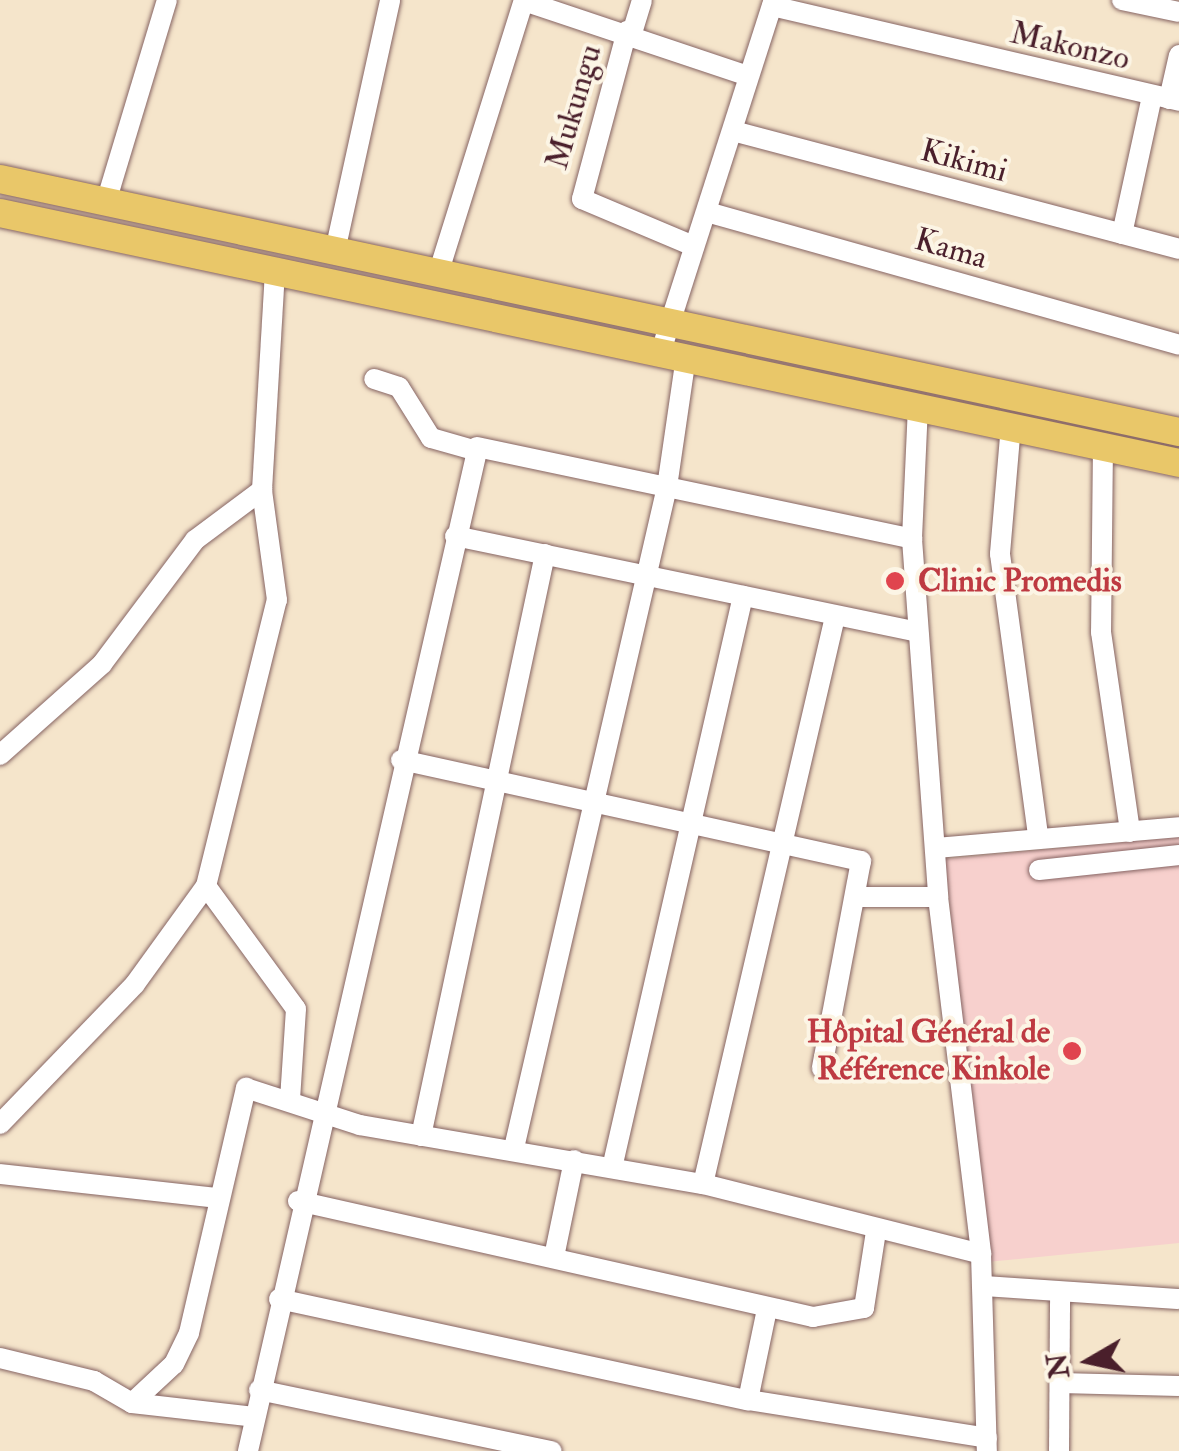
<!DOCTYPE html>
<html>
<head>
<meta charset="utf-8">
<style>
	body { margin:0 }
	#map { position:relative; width:1179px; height:1451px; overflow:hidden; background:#f5e5cb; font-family:"IM FELL Double Pica",serif }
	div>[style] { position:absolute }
	.built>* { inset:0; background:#f7d0cd }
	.roads { filter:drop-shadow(0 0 2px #866463) drop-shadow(0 0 2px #866463) }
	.minor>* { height:20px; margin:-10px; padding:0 10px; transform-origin:10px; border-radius:10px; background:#fff }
	.highway>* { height:28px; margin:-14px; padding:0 14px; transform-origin:14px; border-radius:14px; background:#e9c769 }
	.dots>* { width:28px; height:28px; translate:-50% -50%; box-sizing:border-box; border:5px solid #fcf5e5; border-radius:50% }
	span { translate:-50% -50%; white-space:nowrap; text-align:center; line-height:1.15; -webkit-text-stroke:8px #fcf5e5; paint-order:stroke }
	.street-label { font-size:32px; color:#4a1f2b }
	.health-label { font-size:32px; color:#be3a42; font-weight:700 }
	.left { translate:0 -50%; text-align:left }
	.right { translate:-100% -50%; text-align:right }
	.north { position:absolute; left:1039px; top:1311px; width:100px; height:100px; -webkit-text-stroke:8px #fcf5e5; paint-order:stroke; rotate:261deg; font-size:28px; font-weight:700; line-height:40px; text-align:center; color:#4a1f2b }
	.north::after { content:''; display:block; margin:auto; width:35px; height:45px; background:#4a1f2b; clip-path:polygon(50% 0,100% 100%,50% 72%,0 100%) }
</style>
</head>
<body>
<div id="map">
	<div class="built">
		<i style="clip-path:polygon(1179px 837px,1179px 1243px,987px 1262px,945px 859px)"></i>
	</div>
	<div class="roads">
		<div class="minor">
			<i style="left:1122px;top:0;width:58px;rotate:11.9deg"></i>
			<i style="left:524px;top:1px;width:236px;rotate:18.5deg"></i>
			<i style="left:772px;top:6px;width:418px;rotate:13.1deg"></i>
			<i style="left:627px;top:31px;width:174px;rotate:105deg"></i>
			<i style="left:582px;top:199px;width:121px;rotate:22.9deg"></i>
			<i style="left:632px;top:33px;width:34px;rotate:-73deg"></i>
			<i style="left:1169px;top:99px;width:45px;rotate:-77.2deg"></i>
			<i style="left:733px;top:131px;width:461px;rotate:14.8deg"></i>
			<i style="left:106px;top:202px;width:211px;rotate:-73.2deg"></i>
			<i style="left:707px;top:212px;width:490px;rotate:15.7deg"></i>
			<i style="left:1122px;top:234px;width:141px;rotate:-77.7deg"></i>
			<i style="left:335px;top:251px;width:257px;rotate:-77.6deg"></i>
			<i style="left:438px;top:274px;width:287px;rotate:-72.6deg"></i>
			<i style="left:661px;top:351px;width:369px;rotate:-72.2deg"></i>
			<i style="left:918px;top:406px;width:133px;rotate:92.6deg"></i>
			<i style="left:912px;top:539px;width:359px;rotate:85.8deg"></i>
			<i style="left:938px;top:897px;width:360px;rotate:83.1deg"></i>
			<i style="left:981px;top:1254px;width:197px;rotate:88.3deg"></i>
			<i style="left:1011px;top:425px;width:129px;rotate:94.9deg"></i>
			<i style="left:1000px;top:554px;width:285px;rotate:82.3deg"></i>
			<i style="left:1103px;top:444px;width:188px;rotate:90.6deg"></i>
			<i style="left:1101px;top:632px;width:202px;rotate:81.7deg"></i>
			<i style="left:477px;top:447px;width:445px;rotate:11.9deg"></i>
			<i style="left:455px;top:536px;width:473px;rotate:11.7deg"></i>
			<i style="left:0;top:755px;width:137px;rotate:-41.7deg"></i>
			<i style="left:102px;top:664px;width:155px;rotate:-53.1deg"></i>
			<i style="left:195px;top:540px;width:84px;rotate:-36.7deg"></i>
			<i style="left:401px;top:760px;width:471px;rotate:12.4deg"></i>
			<i style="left:861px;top:861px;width:211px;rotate:100.7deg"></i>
			<i style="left:936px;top:848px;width:244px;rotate:-4.9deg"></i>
			<i style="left:1039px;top:870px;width:141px;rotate:-6.1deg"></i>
			<i style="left:206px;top:886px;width:152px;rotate:53.8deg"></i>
			<i style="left:296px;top:1009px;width:90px;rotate:93.8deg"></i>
			<i style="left:858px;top:897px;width:80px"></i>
			<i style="left:0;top:1124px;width:194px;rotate:-46deg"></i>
			<i style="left:135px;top:984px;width:121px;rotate:-54.1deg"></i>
			<i style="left:206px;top:886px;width:295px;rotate:-76.1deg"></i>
			<i style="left:277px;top:600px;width:111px;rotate:-97.8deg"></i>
			<i style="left:262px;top:490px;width:217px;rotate:-86.6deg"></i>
			<i style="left:421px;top:1136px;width:595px;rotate:-77.97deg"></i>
			<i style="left:514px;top:1148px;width:678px;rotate:-76.97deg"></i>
			<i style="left:667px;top:487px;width:132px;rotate:-81.7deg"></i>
			<i style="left:612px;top:1168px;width:587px;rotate:-77.1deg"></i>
			<i style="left:0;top:1174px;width:219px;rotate:6.3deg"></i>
			<i style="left:703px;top:1184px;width:578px;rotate:-76.9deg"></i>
			<i style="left:298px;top:1201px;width:528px;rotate:12.69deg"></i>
			<i style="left:813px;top:1317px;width:52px;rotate:-10deg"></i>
			<i style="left:864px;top:1308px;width:78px;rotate:-81.1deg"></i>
			<i style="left:554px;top:1257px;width:99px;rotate:-78.3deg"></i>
			<i style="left:983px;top:1286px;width:196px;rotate:3.8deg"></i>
			<i style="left:279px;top:1299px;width:480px;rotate:12.2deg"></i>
			<i style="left:748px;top:1400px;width:242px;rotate:9deg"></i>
			<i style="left:0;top:1358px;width:97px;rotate:13.7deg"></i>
			<i style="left:94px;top:1381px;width:44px;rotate:30.1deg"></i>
			<i style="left:132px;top:1403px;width:123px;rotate:6.5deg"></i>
			<i style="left:1060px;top:1383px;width:119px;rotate:1.4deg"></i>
			<i style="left:259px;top:1390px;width:299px;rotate:11.8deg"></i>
			<i style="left:748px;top:1400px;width:93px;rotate:-78.2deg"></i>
			<i style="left:132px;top:1403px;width:57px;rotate:-42.9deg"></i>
			<i style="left:174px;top:1364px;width:34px;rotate:-64deg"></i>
			<i style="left:189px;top:1333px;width:252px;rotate:-76.9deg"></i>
			<i style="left:246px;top:1088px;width:120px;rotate:18deg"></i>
			<i style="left:360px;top:1125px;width:348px;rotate:9.8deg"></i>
			<i style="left:703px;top:1184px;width:287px;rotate:14.1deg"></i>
			<i style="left:248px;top:1451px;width:1026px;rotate:-77.1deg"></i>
			<i style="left:477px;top:451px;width:48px;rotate:-164.2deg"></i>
			<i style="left:431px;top:438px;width:60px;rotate:-122.1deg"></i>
			<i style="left:399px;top:387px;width:26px;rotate:-162deg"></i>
			<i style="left:1059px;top:1451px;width:157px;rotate:-89.6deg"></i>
		</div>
		<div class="highway">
			<i style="left:0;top:179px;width:1206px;rotate:12.11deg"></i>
			<i style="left:0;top:213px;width:1205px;rotate:11.97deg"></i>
		</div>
	</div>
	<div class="dots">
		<i style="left:895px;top:581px;background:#e0444e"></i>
		<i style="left:1072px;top:1051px;background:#e0444e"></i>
	</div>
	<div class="street-label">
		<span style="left:1070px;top:46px;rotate:13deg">Makonzo</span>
		<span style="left:574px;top:107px;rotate:-74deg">Mukungu</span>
		<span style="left:964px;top:161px;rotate:15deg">Kikimi</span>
		<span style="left:951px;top:249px;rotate:16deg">Kama</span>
	</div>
	<div class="health-label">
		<span class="left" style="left:918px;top:581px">Clinic Promedis</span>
		<span class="right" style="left:1050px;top:1051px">Hôpital Général de<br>Référence Kinkole</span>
	</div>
	<div class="north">N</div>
</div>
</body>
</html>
